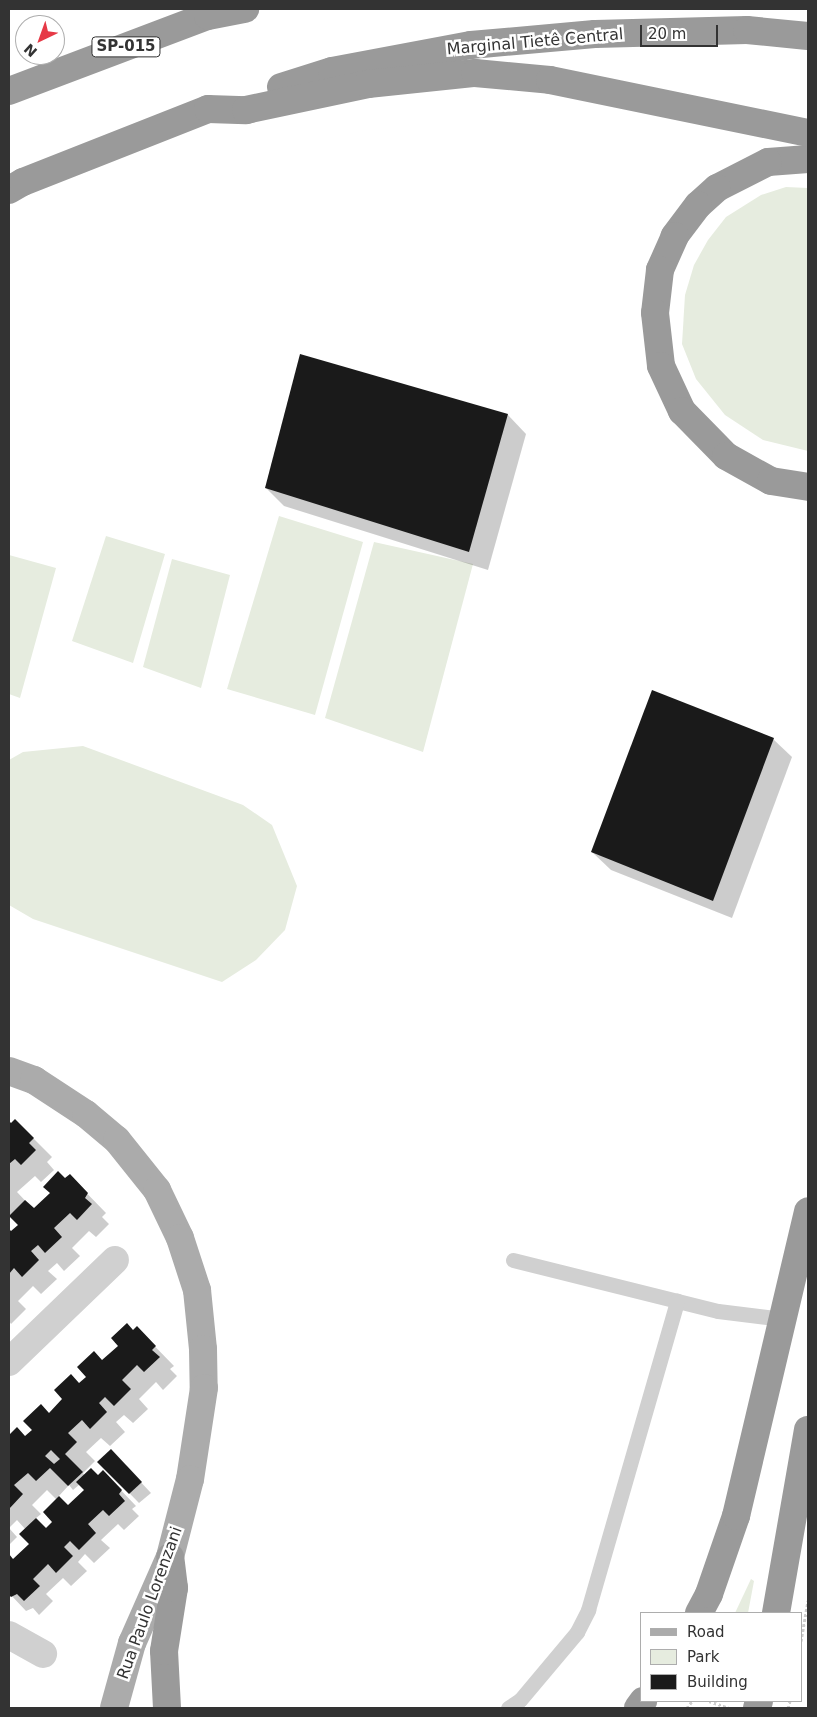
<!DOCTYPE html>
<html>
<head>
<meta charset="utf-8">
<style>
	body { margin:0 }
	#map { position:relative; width:817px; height:1717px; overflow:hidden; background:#fff; font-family:"DejaVu Sans",sans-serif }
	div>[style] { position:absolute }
	.green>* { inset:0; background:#e6ecdf }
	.shadow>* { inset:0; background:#0003 }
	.building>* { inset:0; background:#1a1a1a }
	.path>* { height:3px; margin-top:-1.5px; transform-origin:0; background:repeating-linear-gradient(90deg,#cdcdcd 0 2.5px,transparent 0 5px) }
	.lane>* { height:15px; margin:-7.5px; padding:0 7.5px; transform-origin:7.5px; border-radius:7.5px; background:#d0d0d0 }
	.street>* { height:28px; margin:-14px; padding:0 14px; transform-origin:14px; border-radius:14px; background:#d0d0d0 }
	.primary>* { height:28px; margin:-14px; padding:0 14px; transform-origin:14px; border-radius:14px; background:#ababab }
	.highway>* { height:28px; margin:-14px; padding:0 14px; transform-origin:14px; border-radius:14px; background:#9a9a9a }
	span { translate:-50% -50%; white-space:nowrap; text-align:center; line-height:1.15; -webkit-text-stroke:5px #fff; paint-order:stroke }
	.shield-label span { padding:1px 4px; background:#fff; border:1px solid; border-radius:4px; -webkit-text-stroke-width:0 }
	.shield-label { font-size:15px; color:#333; font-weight:700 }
	.street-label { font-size:16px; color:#333 }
	.frame { position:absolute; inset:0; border:10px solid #333; pointer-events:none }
	.legend { position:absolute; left:640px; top:1612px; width:162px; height:90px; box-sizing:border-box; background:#fff; border:1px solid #adadad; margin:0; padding:6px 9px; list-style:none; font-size:15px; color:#333 }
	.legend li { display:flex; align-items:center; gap:10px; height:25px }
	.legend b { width:25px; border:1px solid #adadad }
	.north { position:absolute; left:15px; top:15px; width:50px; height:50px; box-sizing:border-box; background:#fff; border:1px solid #adadad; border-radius:50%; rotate:222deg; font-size:14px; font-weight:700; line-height:20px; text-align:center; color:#333 }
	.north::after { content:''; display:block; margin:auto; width:18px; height:22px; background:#e63946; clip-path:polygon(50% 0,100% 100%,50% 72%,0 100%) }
	.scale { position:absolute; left:640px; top:25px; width:78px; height:22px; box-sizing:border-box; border:2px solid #333; border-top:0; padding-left:6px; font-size:15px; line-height:18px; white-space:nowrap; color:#333; -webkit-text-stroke:4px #fff; paint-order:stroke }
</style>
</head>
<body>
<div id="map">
	<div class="green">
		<i style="clip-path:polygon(786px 187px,808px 188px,808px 451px,763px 440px,725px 415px,696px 379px,682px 344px,685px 295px,694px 265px,708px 240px,726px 217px,761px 195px)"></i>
		<i style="clip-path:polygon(279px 516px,363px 542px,315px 715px,227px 689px)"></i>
		<i style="clip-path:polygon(106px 536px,165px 554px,133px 663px,72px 641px)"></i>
		<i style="clip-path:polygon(374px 542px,473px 564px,423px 752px,325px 718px)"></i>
		<i style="clip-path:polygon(9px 555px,56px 568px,20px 698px,9px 694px)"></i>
		<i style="clip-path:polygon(172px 559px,230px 575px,201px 688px,143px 667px)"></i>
		<i style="clip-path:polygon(83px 746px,243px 805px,272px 825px,297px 886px,285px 930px,256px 960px,222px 982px,33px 919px,9px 905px,9px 760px,23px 752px)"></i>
		<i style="clip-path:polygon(751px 1579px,754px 1581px,748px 1613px,735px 1613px)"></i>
	</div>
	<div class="shadow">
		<i style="clip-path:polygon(301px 356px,508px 415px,526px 434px,488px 570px,284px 506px,266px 488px)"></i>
		<i style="clip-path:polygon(773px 739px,792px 757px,732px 918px,611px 870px,592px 852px)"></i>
		<i style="clip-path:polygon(15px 1120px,52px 1157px,47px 1162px,54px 1170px,41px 1182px,35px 1176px,17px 1192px,34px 1210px,70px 1176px,106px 1213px,102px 1217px,109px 1224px,96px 1237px,89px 1231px,72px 1248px,80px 1256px,64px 1271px,57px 1263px,48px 1271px,57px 1279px,41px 1294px,33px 1286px,18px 1301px,26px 1309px,11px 1324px,9px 1321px,9px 1230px,11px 1233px,20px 1225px,9px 1214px,9px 1123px,11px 1125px)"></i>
		<i style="clip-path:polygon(evenodd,137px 1328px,174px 1366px,170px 1369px,177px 1376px,163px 1390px,156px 1382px,139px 1399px,148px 1409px,133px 1423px,124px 1415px,116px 1422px,125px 1432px,110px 1446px,101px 1438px,86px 1452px,95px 1461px,83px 1473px,85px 1476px,98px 1477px,117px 1486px,136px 1506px,132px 1509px,139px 1516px,124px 1530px,118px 1524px,101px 1540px,110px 1548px,94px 1563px,85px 1554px,78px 1562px,87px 1571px,71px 1586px,63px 1578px,46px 1594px,53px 1601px,39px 1615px,33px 1608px,26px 1611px,9px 1593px,9px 1556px,13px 1561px,31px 1544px,26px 1530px,17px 1520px,9px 1528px,17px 1537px,9px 1545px,9px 1454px,11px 1452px,9px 1437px,17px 1429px,25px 1437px,137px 1328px,80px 1484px,86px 1490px,68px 1507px,58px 1497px,69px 1485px,73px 1490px,80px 1484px,137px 1328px,47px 1490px,57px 1500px,54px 1522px,46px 1529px,35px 1519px,41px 1514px,32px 1505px,47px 1490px)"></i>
		<i style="clip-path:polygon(121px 1461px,151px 1493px,139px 1503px,99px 1462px)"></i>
	</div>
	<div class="building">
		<i style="clip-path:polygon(300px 354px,508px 414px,469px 552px,265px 488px)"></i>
		<i style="clip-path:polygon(652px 690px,774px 738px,713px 901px,591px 852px)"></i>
		<i style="clip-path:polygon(15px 1119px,34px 1138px,29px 1143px,36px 1150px,21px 1165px,15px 1159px,9px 1164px,9px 1121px,11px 1123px)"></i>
		<i style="clip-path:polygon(58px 1171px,65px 1178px,70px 1174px,88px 1193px,85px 1198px,92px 1204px,77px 1220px,70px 1213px,54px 1228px,62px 1237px,45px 1253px,38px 1245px,31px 1251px,39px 1260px,22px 1277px,14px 1268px,9px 1274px,9px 1229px,11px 1231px,18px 1225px,9px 1216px,25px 1200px,34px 1208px,50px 1193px,43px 1187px)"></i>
		<i style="clip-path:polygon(evenodd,127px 1323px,133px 1330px,137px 1326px,156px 1346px,152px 1350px,160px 1357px,144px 1372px,137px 1365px,122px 1380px,131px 1389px,114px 1406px,105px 1397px,99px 1403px,107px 1412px,90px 1429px,82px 1420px,68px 1433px,77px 1442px,65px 1454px,83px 1472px,68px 1486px,50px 1468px,36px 1481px,28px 1473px,14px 1485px,23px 1494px,9px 1509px,9px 1435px,17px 1427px,25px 1436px,32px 1430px,23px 1421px,41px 1404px,49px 1413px,62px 1399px,54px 1390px,71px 1374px,79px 1383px,86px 1377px,77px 1367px,94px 1351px,102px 1360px,118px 1346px,111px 1338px,127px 1323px,51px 1450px,60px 1459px,54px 1464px,45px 1456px,51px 1450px)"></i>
		<i style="clip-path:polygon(111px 1449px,142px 1482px,129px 1494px,97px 1462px)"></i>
		<i style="clip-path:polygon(91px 1468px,98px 1475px,103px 1470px,122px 1490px,119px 1494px,125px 1501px,109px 1516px,103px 1510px,88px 1524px,96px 1533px,79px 1550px,70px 1541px,64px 1547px,73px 1556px,56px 1573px,48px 1564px,33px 1579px,40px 1586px,24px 1601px,17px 1594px,11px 1597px,9px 1595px,9px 1554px,13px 1559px,29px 1544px,19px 1534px,36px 1518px,46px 1528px,52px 1522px,43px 1512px,59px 1496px,68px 1505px,84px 1490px,76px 1482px)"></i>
	</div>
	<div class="path">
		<i style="left:801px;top:1641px;width:41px;rotate:-80.1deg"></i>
		<i style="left:709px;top:1701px;width:21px;rotate:19deg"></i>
		<i style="left:687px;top:1708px;width:9px;rotate:-54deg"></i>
		<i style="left:788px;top:1708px;width:7px;rotate:-74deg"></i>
	</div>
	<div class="lane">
		<i style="left:513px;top:1260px;width:211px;rotate:14deg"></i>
		<i style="left:718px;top:1311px;width:65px;rotate:7deg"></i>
		<i style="left:508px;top:1708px;width:14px;rotate:-34deg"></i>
		<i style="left:520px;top:1700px;width:89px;rotate:-50deg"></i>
		<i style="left:577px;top:1632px;width:25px;rotate:-63deg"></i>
		<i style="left:588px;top:1610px;width:322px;rotate:-73.9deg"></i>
	</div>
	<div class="street">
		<i style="left:9px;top:1362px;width:147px;rotate:-43.9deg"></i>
		<i style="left:9px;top:1635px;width:39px;rotate:29deg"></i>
	</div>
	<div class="primary">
		<i style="left:9px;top:1071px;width:27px;rotate:20deg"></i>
		<i style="left:34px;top:1080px;width:62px;rotate:33.2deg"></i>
		<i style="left:86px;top:1114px;width:40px;rotate:40deg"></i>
		<i style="left:117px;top:1140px;width:64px;rotate:51.3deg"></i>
		<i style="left:157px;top:1190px;width:53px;rotate:64.4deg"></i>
		<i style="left:180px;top:1238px;width:55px;rotate:71.9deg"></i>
		<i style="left:197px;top:1290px;width:59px;rotate:84.2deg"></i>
		<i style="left:203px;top:1349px;width:39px;rotate:89deg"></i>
		<i style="left:204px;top:1388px;width:92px;rotate:98.7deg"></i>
		<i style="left:190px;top:1479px;width:81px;rotate:104.4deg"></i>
		<i style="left:170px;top:1557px;width:94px;rotate:113.8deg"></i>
		<i style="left:132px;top:1643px;width:67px;rotate:105.5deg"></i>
	</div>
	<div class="highway">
		<i style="left:281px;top:87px;width:53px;rotate:-17.4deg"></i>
		<i style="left:332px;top:71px;width:141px;rotate:-10.6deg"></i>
		<i style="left:471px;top:45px;width:124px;rotate:-5.1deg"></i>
		<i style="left:595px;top:34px;width:152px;rotate:-1.5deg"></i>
		<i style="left:747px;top:30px;width:61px;rotate:5.6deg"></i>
		<i style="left:9px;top:91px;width:213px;rotate:-20.7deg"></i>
		<i style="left:208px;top:16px;width:38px;rotate:-11deg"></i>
		<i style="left:808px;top:159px;width:40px;rotate:175.7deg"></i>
		<i style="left:768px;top:162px;width:57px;rotate:153deg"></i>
		<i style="left:717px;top:188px;width:25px;rotate:138deg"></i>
		<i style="left:698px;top:205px;width:39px;rotate:127deg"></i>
		<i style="left:675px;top:236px;width:37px;rotate:114deg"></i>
		<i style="left:660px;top:270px;width:43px;rotate:96.6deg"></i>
		<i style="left:655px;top:313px;width:53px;rotate:83.5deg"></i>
		<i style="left:661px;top:366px;width:50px;rotate:65deg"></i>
		<i style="left:682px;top:411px;width:63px;rotate:45.6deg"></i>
		<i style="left:726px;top:456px;width:51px;rotate:29.1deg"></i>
		<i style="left:771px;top:481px;width:37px;rotate:9deg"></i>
		<i style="left:9px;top:190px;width:16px;rotate:-30deg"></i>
		<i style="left:23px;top:182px;width:199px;rotate:-21.5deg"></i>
		<i style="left:208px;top:109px;width:38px;rotate:2deg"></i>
		<i style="left:246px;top:110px;width:125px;rotate:-12deg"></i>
		<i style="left:368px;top:84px;width:108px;rotate:-5.9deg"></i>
		<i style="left:475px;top:73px;width:75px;rotate:5.3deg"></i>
		<i style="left:550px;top:80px;width:263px;rotate:11.6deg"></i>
		<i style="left:699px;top:1613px;width:21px;rotate:-62deg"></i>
		<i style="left:709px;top:1594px;width:83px;rotate:-70.9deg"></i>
		<i style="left:736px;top:1516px;width:313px;rotate:-76.7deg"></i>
		<i style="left:776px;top:1613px;width:186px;rotate:-80.1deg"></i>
		<i style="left:167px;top:1708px;width:57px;rotate:-93deg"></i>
		<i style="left:164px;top:1651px;width:64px;rotate:-81deg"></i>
		<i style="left:174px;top:1588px;width:31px;rotate:-97deg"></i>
		<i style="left:638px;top:1708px;width:9px;rotate:-54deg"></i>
		<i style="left:757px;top:1708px;width:7px;rotate:-74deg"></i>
	</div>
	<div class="shield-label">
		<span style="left:126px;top:47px">SP-015</span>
	</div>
	<div class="street-label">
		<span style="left:535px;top:42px;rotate:-5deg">Marginal Tietê Central</span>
		<span style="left:150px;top:1603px;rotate:-70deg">Rua Paulo Lorenzani</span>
	</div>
	<div class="frame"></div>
	<ul class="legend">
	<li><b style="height:6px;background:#ababab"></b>Road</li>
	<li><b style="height:14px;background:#e6ecdf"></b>Park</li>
	<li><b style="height:14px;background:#1a1a1a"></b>Building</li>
	</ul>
	<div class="north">N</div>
	<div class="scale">20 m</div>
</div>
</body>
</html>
